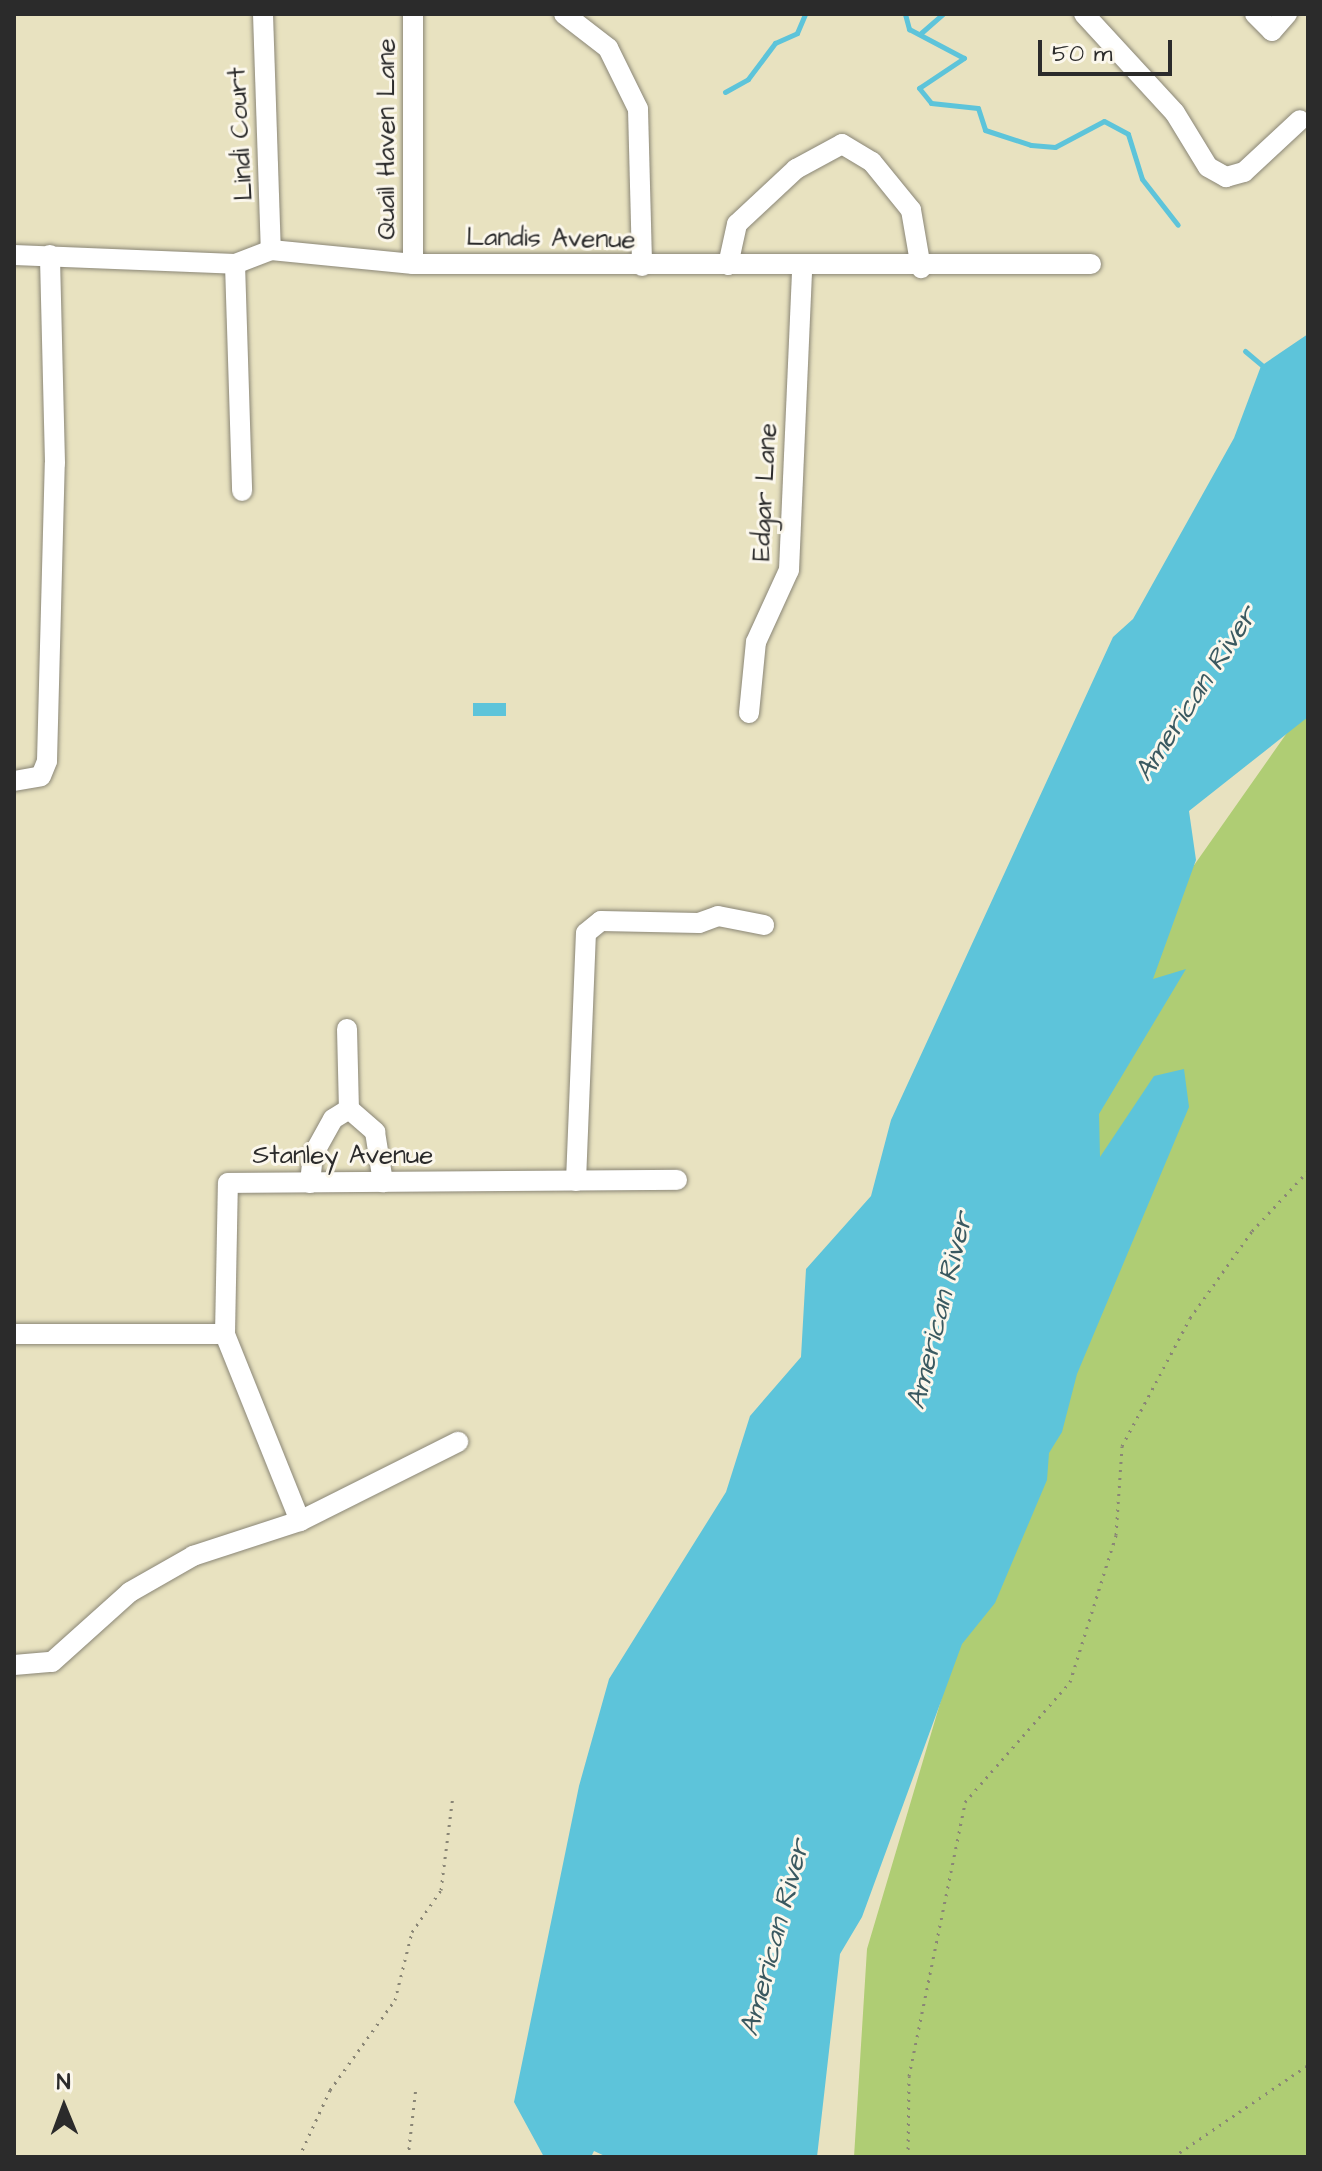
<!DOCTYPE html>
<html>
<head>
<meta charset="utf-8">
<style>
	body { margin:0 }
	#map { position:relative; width:1322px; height:2171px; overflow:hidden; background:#e8e2c0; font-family:"Architects Daughter",sans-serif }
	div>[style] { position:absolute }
	.green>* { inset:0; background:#afcd74 }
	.water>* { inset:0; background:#5dc4da }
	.stream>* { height:5px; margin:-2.5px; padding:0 2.5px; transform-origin:2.5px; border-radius:2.5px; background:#5dc4da }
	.path>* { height:3px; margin-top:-1.5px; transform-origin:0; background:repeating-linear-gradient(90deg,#8a8676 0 2px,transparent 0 8px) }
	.roads { filter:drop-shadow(0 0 2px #8a8676) drop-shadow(0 0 2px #8a8676) }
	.minor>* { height:20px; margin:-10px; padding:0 10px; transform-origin:10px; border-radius:10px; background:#fff }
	span { translate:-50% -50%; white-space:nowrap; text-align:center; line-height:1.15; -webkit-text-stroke:6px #fbf7ec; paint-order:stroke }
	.street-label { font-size:26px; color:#2b2b2b }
	.water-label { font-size:28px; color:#3a5960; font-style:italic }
	.frame { position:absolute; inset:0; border:16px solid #2b2b2b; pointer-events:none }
	.north { position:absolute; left:24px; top:2067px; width:80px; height:80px; -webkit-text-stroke:6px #fbf7ec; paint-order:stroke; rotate:359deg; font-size:22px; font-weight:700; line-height:32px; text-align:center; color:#2b2b2b }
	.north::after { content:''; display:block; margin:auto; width:28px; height:36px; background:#2b2b2b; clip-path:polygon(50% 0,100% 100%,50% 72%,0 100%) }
	.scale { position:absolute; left:1038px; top:40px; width:134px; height:36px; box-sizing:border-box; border:4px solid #2b2b2b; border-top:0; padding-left:10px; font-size:24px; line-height:28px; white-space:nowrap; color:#2b2b2b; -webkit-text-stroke:6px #fbf7ec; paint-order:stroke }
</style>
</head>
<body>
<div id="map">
	<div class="green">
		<i style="clip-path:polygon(1308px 703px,1308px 2157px,854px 2157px,867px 1949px,980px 1569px,1041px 1224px,1164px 908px)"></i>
	</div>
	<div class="water">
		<i style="clip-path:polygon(1308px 334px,1308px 717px,1189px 811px,1196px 860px,1153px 979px,1186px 969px,1099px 1114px,1100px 1157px,1154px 1076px,1184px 1069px,1189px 1107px,1077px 1374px,1062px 1432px,1049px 1453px,1047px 1480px,995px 1603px,962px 1644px,862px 1917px,840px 1954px,817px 2157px,607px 2157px,594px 2151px,591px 2157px,544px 2157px,514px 2102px,579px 1786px,609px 1679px,726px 1492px,750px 1416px,801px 1357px,806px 1269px,871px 1196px,891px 1120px,1113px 637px,1133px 619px,1234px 438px,1261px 366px)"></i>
		<i style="clip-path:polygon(473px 703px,506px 703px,506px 716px,473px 716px)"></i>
	</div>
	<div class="stream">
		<i style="left:905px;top:14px;width:16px;rotate:75deg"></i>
		<i style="left:909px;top:29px;width:62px;rotate:27.8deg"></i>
		<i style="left:964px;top:58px;width:54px;rotate:146.3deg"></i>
		<i style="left:919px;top:88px;width:19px;rotate:51deg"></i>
		<i style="left:931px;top:103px;width:47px;rotate:6.1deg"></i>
		<i style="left:978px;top:108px;width:23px;rotate:72deg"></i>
		<i style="left:985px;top:130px;width:48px;rotate:18.1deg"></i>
		<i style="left:1031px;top:145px;width:24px;rotate:5deg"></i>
		<i style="left:1055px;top:147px;width:55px;rotate:-28deg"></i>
		<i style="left:1104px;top:121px;width:27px;rotate:28deg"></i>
		<i style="left:1128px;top:134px;width:47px;rotate:72.7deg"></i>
		<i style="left:1142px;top:179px;width:58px;rotate:52deg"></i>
		<i style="left:921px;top:33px;width:29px;rotate:-41deg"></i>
		<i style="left:725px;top:92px;width:26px;rotate:-29deg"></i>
		<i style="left:748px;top:79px;width:45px;rotate:-53.1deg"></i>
		<i style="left:775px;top:43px;width:24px;rotate:-24deg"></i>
		<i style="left:797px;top:33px;width:21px;rotate:-67deg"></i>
		<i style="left:1245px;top:351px;width:25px;rotate:40deg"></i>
	</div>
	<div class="path">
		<i style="left:299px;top:2157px;width:74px;rotate:-65.2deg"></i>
		<i style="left:330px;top:2090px;width:111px;rotate:-54.2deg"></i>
		<i style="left:395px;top:2000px;width:70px;rotate:-76deg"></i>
		<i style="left:412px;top:1932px;width:51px;rotate:-55.4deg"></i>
		<i style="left:441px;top:1890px;width:96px;rotate:-82.8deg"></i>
		<i style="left:408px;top:2157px;width:70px;rotate:-83.5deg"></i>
		<i style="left:908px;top:2157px;width:81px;rotate:-89.3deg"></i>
		<i style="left:909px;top:2076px;width:280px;rotate:-78.4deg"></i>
		<i style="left:965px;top:1802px;width:159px;rotate:-48.8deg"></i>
		<i style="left:1070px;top:1682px;width:154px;rotate:-72.6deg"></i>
		<i style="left:1116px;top:1535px;width:89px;rotate:-86.1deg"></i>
		<i style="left:1122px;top:1446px;width:145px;rotate:-62deg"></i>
		<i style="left:1190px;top:1318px;width:107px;rotate:-54.5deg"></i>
		<i style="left:1252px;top:1231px;width:82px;rotate:-47deg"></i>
		<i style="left:1173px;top:2157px;width:163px;rotate:-34.3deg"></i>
	</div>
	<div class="roads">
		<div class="minor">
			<i style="left:263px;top:14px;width:236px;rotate:88.1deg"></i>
			<i style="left:564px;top:14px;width:56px;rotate:37.7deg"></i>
			<i style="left:608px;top:48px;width:68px;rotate:63.8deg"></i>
			<i style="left:638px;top:109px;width:157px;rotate:88.5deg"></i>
			<i style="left:1084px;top:14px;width:134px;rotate:47.4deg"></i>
			<i style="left:1175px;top:113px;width:63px;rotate:58.6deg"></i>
			<i style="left:1208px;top:167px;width:21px;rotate:29deg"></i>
			<i style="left:1226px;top:177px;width:19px;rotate:-16deg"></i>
			<i style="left:1244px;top:172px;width:76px;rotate:-42.9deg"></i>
			<i style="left:1255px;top:14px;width:24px;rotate:45deg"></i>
			<i style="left:1272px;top:31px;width:23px;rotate:-49deg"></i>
			<i style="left:14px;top:255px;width:221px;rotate:2.3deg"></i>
			<i style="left:235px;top:264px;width:39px;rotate:-21deg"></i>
			<i style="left:271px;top:250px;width:143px;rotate:5.6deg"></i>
			<i style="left:413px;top:264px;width:678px"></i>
			<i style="left:235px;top:264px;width:227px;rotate:88.2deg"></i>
			<i style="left:413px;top:264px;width:250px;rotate:-90deg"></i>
			<i style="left:728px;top:265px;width:42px;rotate:-77.6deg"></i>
			<i style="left:737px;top:224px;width:81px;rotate:-43deg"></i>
			<i style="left:796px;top:169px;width:52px;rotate:-28.5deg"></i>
			<i style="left:842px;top:144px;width:35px;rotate:31deg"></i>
			<i style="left:872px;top:162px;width:62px;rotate:50.9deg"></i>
			<i style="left:911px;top:210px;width:59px;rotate:80.2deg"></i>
			<i style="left:749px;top:713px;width:71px;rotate:-84.4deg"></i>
			<i style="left:756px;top:642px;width:79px;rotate:-65.4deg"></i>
			<i style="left:789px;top:570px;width:303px;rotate:-87.5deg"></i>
			<i style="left:14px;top:781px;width:27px;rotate:-10deg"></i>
			<i style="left:41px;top:776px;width:16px;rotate:-68deg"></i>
			<i style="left:47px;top:761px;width:298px;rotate:-88.5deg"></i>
			<i style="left:55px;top:463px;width:208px;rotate:-91.4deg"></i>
			<i style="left:347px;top:1029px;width:80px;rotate:88.6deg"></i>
			<i style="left:576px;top:1181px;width:248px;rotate:-87.7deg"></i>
			<i style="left:586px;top:933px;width:19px;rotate:-39deg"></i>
			<i style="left:601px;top:921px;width:98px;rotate:1.2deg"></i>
			<i style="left:699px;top:923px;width:20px;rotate:-20deg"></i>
			<i style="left:718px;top:916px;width:47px;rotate:11.1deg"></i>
			<i style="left:310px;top:1183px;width:28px;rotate:-84deg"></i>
			<i style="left:313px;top:1155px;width:41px;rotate:-60.9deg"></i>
			<i style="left:333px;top:1119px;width:19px;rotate:-32deg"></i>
			<i style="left:349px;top:1109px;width:35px;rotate:41deg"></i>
			<i style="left:375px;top:1132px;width:51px;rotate:80.9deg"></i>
			<i style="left:14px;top:1334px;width:211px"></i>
			<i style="left:300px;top:1521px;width:201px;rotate:-111.9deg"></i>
			<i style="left:225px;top:1334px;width:151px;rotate:-88.9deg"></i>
			<i style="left:228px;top:1183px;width:449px;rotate:-0.4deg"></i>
			<i style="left:14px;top:1665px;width:38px;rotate:-5deg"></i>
			<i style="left:52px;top:1662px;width:105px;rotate:-41.9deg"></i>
			<i style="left:130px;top:1592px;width:73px;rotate:-29.7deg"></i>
			<i style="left:193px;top:1556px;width:113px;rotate:-18.1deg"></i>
			<i style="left:300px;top:1521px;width:177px;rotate:-26.6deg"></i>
		</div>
	</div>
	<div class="street-label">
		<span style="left:241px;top:134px;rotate:-93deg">Lindi Court</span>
		<span style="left:387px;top:139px;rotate:-90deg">Quail Haven Lane</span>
		<span style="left:551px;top:239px;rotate:1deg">Landis Avenue</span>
		<span style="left:765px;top:492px;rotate:-87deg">Edgar Lane</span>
		<span style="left:343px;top:1156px">Stanley Avenue</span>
	</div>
	<div class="water-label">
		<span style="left:1196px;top:694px;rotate:-57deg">American River</span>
		<span style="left:940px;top:1311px;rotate:-76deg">American River</span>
		<span style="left:775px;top:1938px;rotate:-75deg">American River</span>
	</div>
	<div class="frame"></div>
	<div class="north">N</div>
	<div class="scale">50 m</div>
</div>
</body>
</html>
